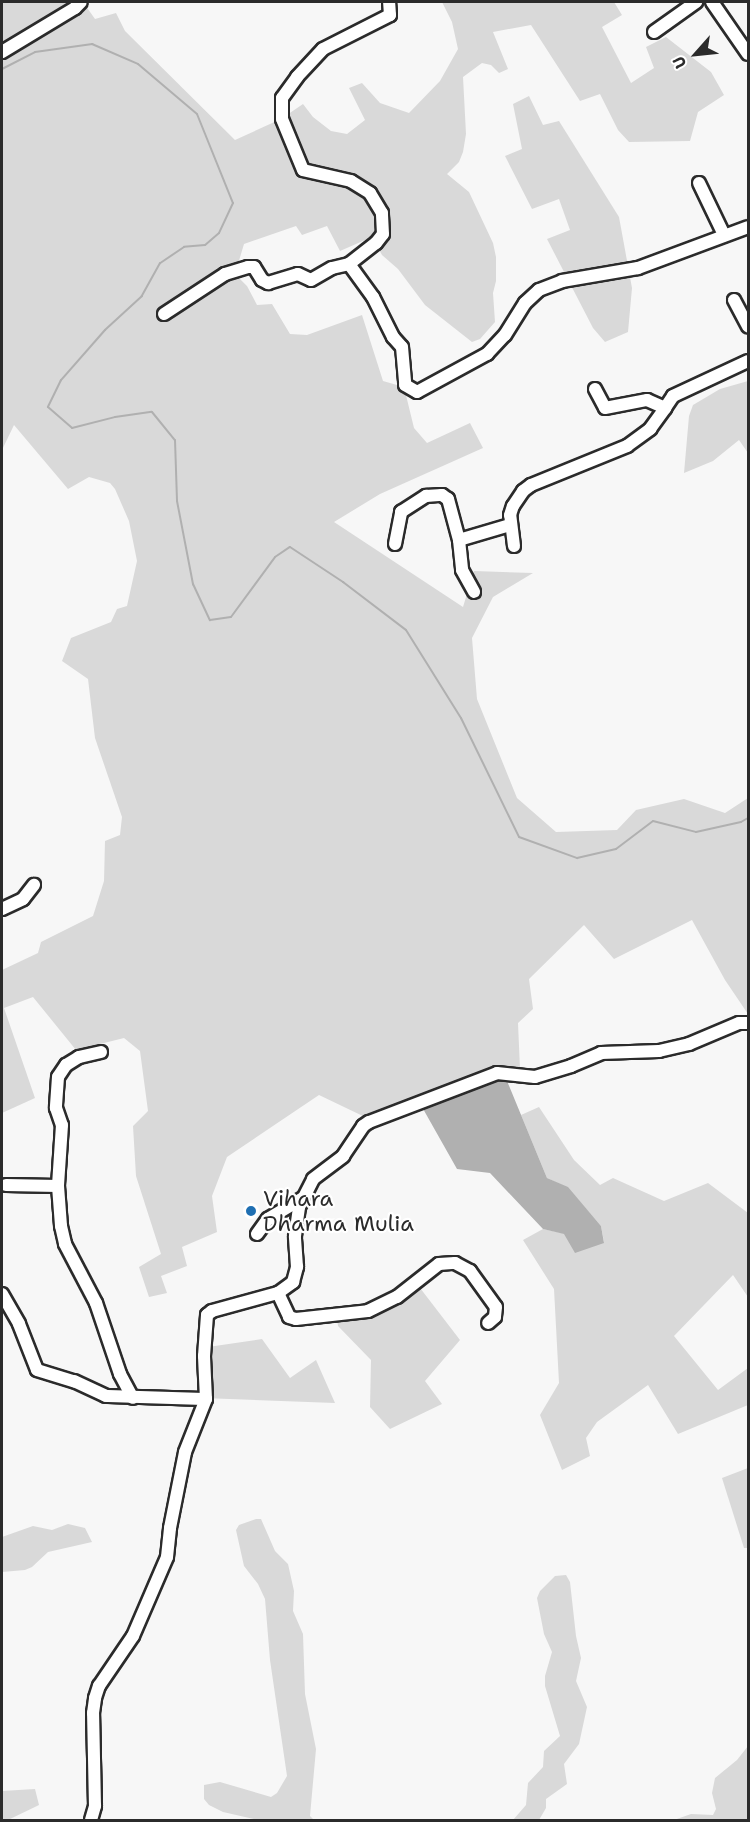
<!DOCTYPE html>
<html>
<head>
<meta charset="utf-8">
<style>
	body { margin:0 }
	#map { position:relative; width:750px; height:1822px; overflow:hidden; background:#f7f7f7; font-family:"Shantell Sans",sans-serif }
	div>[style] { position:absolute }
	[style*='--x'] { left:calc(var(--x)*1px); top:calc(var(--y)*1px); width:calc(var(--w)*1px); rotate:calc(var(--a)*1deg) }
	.green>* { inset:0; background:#d9d9d9 }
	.water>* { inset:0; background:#b0b0b0 }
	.stream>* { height:2px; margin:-1px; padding:0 1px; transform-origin:1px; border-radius:1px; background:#b0b0b0 }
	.roads { filter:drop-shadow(2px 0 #2b2b2b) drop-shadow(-2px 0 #2b2b2b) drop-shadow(0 2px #2b2b2b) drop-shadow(0 -2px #2b2b2b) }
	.minor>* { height:12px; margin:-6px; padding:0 6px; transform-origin:6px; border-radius:6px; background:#fff }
	.dots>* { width:16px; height:16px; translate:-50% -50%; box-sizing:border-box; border:3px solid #fff; border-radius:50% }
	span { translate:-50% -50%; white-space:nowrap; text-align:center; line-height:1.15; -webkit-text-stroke:4.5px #fff; paint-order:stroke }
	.poi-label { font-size:22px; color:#2b2b2b }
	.left { translate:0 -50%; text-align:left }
	.frame { position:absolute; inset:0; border:3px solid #2b2b2b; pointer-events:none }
	.north { position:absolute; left:666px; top:24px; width:60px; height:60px; -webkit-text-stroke:4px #fff; paint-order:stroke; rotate:243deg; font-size:16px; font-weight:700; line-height:24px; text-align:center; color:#2b2b2b }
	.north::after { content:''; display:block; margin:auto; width:21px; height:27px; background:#2b2b2b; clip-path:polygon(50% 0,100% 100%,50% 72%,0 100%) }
</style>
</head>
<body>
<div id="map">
	<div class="green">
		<div style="clip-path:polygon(2px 2px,83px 2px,95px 19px,116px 13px,125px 31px,235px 140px,281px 119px,303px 104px,313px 117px,331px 131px,347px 134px,365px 120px,349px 88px,362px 83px,380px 103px,409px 113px,440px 81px,458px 49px,452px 22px,442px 2px,614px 2px,622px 15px,602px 27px,631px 83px,654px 68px,646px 47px,666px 37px,711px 72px,724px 95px,698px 112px,690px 141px,629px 142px,618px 130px,600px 94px,580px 101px,531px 25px,493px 32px,508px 69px,499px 73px,491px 65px,482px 63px,463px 77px,466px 134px,463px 152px,459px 162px,447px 174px,469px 192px,493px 243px,496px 257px,496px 281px,493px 293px,495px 322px,480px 339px,472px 342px,425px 305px,398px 269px,382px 255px,372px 237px,340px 251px,327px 226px,302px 235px,296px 226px,244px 244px,235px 274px,247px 286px,257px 305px,272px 304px,290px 334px,307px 335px,362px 315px,383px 381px,404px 387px,414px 428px,427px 443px,470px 423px,483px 448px,380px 494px,334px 522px,463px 607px,474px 571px,533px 573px,493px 597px,472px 638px,477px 699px,517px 798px,556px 832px,617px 830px,636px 810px,684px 799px,725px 813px,748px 798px,748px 1014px,725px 980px,692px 920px,614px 959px,584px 925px,529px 979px,533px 1009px,518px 1023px,520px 1069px,503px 1067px,367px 1118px,319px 1095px,227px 1157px,212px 1196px,217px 1232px,182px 1247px,187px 1266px,161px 1276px,167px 1293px,149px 1297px,139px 1267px,161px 1254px,136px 1176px,133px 1126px,148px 1111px,140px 1051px,124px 1038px,76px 1050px,33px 997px,4px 1008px,35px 1098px,2px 1113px,2px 970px,38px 953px,41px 942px,93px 916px,104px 881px,105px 841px,120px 835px,122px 817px,95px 738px,88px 679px,62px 661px,71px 638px,111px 622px,117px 609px,127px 606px,137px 561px,129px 521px,115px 489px,110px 483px,89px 477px,68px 489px,14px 425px,2px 450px)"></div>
		<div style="clip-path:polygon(529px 96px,543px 125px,559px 121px,619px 217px,632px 288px,628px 332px,605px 342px,593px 328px,547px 239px,570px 230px,559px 199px,532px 209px,505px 156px,522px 149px,513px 104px)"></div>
		<div style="clip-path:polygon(748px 381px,748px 453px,739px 440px,713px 461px,684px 473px,689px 416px,693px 405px,720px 389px)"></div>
		<div style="clip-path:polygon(539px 1107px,574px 1160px,600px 1185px,613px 1178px,664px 1201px,708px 1183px,748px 1213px,748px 1297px,733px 1275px,674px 1336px,718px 1390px,748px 1368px,748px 1405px,678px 1434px,648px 1385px,597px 1422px,586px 1438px,590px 1456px,562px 1470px,540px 1415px,559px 1383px,554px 1289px,523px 1240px,543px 1229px,604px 1242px,601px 1226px,568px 1188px,547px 1178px,521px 1115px)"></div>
		<div style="clip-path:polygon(417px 1284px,460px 1340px,425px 1381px,442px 1404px,390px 1429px,370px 1407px,371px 1360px,338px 1326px,336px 1310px,375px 1310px)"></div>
		<div style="clip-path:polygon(262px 1339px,290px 1378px,316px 1360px,335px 1403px,203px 1398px,208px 1347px)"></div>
		<div style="clip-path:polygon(748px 1468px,748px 1548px,744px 1548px,722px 1478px)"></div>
		<div style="clip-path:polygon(256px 1519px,261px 1519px,275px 1551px,288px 1564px,294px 1591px,293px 1611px,303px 1634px,305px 1694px,316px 1749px,310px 1816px,314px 1820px,258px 1820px,223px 1812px,209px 1805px,204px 1799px,204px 1785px,220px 1782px,271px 1797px,277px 1793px,287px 1776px,270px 1660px,265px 1599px,258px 1584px,244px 1566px,236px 1530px,239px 1525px)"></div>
		<div style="clip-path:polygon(68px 1524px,85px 1528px,92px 1542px,48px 1552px,32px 1567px,25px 1570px,2px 1572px,2px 1537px,33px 1526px,52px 1530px)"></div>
		<div style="clip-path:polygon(566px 1575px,570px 1582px,576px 1636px,581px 1658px,576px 1681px,587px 1707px,579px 1744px,564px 1764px,567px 1784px,546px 1799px,546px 1808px,539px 1820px,513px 1820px,526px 1805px,528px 1783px,543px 1767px,544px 1751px,560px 1736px,545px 1686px,545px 1676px,552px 1652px,544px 1634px,537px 1598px,540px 1591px,555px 1576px)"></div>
		<div style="clip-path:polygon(748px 1746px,748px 1820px,674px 1820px,691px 1814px,713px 1815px,716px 1809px,712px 1793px,715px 1778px,737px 1760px)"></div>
		<div style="clip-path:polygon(35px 1789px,39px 1805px,8px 1820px,2px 1820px,2px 1791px)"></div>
	</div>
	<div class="water">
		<div style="clip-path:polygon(505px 1076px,547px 1178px,568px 1187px,601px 1226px,604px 1243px,575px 1253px,564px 1234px,543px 1229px,490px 1173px,457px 1169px,422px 1107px)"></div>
	</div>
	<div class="stream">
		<div style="--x:2;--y:69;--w:37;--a:-27"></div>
		<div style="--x:35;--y:52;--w:58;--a:-8"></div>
		<div style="--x:92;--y:44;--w:50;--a:23.5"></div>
		<div style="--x:138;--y:64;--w:77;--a:40.3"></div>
		<div style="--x:197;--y:114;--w:96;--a:68"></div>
		<div style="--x:233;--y:203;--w:33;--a:115"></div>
		<div style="--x:219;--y:233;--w:18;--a:139"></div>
		<div style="--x:205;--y:245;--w:21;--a:175"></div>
		<div style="--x:184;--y:247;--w:29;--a:146"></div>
		<div style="--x:160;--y:263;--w:38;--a:119"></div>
		<div style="--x:142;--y:296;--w:50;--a:137.4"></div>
		<div style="--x:105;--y:330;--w:67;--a:131.3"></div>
		<div style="--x:61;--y:380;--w:30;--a:116"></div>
		<div style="--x:48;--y:407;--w:32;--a:41"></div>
		<div style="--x:72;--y:428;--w:44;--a:-14.3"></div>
		<div style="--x:115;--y:417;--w:37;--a:-8"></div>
		<div style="--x:152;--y:412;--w:36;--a:51"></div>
		<div style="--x:175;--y:440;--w:61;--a:88.1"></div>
		<div style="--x:177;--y:501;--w:85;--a:79.1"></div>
		<div style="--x:193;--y:584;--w:40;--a:65"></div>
		<div style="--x:210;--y:620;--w:21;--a:-8"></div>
		<div style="--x:231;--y:617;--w:74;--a:-53.7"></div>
		<div style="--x:275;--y:557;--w:18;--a:-34"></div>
		<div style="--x:290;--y:547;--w:64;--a:33.4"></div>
		<div style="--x:343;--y:582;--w:79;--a:37.3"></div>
		<div style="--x:406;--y:630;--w:104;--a:58"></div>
		<div style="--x:461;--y:718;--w:132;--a:64"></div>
		<div style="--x:519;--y:837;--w:62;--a:19.9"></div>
		<div style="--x:577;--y:858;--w:40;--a:-13"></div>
		<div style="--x:616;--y:849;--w:46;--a:-37.1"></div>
		<div style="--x:653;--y:821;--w:44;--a:14.3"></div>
		<div style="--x:696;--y:832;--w:46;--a:-12.5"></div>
		<div style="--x:741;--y:822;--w:8;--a:-30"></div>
	</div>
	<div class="roads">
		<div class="minor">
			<div style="--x:712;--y:2;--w:63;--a:55.3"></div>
			<div style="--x:654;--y:32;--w:52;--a:-35.5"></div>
			<div style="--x:2;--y:52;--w:85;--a:-31.1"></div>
			<div style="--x:75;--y:8;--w:8;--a:-45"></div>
			<div style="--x:699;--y:183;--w:58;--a:64.3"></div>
			<div style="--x:349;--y:264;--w:34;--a:-38"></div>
			<div style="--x:376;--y:243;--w:11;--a:-52"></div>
			<div style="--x:383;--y:234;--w:21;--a:-93"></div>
			<div style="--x:382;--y:213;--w:23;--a:-121"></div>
			<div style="--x:370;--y:193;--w:22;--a:-148"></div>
			<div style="--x:351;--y:181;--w:49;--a:-167.1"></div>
			<div style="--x:303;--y:170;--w:55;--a:-112.4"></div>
			<div style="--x:282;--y:119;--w:21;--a:-90"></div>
			<div style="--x:282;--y:98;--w:26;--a:-54"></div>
			<div style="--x:297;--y:77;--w:38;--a:-47"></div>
			<div style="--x:323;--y:49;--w:75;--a:-26.9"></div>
			<div style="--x:390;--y:15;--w:13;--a:-94"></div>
			<div style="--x:734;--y:300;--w:30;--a:62"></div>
			<div style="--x:164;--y:314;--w:73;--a:-33.3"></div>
			<div style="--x:225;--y:274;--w:24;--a:-17"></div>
			<div style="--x:248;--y:267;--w:6;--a:0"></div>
			<div style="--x:254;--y:267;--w:15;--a:58"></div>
			<div style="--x:262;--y:280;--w:7;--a:27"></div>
			<div style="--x:268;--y:283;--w:31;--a:-17"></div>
			<div style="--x:298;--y:274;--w:14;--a:25"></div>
			<div style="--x:311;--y:280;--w:24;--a:-30"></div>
			<div style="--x:332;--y:268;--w:17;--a:-13"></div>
			<div style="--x:349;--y:264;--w:41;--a:54"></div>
			<div style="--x:373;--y:297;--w:45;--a:63.4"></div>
			<div style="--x:393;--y:337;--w:13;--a:48"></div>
			<div style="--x:402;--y:347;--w:38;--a:85"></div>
			<div style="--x:405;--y:385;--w:14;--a:30"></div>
			<div style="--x:417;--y:392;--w:80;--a:-28.5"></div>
			<div style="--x:487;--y:354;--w:26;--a:-47"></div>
			<div style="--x:505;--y:335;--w:38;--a:-58"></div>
			<div style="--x:525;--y:303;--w:19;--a:-43"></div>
			<div style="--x:539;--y:290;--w:25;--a:-21"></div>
			<div style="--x:562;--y:281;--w:77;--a:-9.7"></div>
			<div style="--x:638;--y:268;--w:117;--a:-20.4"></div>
			<div style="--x:595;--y:389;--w:21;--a:62"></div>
			<div style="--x:605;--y:408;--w:43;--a:-10.8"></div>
			<div style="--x:647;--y:400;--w:20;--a:24"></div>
			<div style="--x:665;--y:408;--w:14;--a:-56"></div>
			<div style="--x:673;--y:396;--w:83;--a:-25"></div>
			<div style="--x:459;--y:540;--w:30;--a:84"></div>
			<div style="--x:462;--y:570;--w:25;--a:61"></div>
			<div style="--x:395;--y:544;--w:33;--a:-79"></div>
			<div style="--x:401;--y:512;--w:30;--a:-33"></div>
			<div style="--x:426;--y:496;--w:16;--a:-4"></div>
			<div style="--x:442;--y:495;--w:7;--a:34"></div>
			<div style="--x:448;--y:499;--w:42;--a:75"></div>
			<div style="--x:459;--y:540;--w:53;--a:-16.4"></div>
			<div style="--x:514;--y:546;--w:31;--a:-97"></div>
			<div style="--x:510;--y:515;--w:9;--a:-72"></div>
			<div style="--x:513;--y:506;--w:18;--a:-56"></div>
			<div style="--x:523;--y:491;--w:10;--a:-37"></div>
			<div style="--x:531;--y:485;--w:104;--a:-22.1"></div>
			<div style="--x:627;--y:446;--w:29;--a:-36"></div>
			<div style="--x:650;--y:429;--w:26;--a:-54"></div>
			<div style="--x:2;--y:909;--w:23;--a:-25"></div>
			<div style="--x:23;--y:899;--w:18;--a:-52"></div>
			<div style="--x:101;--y:1052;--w:23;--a:167"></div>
			<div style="--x:79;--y:1057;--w:15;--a:148"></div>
			<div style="--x:66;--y:1065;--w:14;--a:124"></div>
			<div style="--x:58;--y:1077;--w:31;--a:94"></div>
			<div style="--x:56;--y:1108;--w:18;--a:71"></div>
			<div style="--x:62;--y:1125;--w:61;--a:93.8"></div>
			<div style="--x:58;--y:1186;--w:40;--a:85.7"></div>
			<div style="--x:61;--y:1226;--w:18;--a:77"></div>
			<div style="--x:65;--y:1244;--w:67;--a:62.3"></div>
			<div style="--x:96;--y:1303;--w:75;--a:71.3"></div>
			<div style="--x:120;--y:1374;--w:27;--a:62"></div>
			<div style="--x:6;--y:1185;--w:52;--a:1.1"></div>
			<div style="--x:257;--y:1234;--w:19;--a:-54"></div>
			<div style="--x:268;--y:1219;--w:41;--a:-31"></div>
			<div style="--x:278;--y:1293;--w:26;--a:65"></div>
			<div style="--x:289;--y:1317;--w:7;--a:16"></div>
			<div style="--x:296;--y:1319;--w:72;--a:-6.3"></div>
			<div style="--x:368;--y:1311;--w:32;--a:-26"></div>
			<div style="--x:397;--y:1297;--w:53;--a:-38.2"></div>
			<div style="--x:439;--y:1264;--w:16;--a:-4"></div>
			<div style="--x:455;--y:1263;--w:17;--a:28"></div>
			<div style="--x:470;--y:1271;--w:44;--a:54.2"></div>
			<div style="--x:496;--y:1307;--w:10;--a:96"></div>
			<div style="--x:495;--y:1317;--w:9;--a:139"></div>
			<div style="--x:2;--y:1294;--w:34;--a:60"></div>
			<div style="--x:19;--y:1324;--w:49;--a:68.6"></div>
			<div style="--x:37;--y:1370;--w:39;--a:17"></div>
			<div style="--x:74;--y:1381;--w:35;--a:25"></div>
			<div style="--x:106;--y:1396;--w:100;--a:1.7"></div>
			<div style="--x:91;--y:1820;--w:15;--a:-74"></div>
			<div style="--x:95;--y:1806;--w:93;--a:-91.2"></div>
			<div style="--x:93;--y:1713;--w:15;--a:-82"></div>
			<div style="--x:95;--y:1698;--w:13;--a:-72"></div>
			<div style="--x:99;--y:1686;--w:60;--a:-55.8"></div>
			<div style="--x:133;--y:1636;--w:86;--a:-66.7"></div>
			<div style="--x:167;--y:1557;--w:29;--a:-84"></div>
			<div style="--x:170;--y:1528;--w:77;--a:-78.8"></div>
			<div style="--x:185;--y:1452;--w:57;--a:-68.4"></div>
			<div style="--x:206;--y:1399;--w:43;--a:-92.7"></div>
			<div style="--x:204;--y:1356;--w:41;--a:-85.8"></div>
			<div style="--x:207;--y:1315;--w:6;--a:-39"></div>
			<div style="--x:212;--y:1311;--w:68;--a:-15.3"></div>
			<div style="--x:278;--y:1293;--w:19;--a:-36"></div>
			<div style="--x:293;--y:1282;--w:16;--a:-75"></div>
			<div style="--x:297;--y:1267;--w:31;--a:-94"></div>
			<div style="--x:295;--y:1236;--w:29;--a:-82"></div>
			<div style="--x:299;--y:1207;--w:31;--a:-63"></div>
			<div style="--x:313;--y:1179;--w:38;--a:-37"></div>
			<div style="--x:343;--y:1156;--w:36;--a:-56"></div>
			<div style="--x:363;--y:1126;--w:7;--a:-34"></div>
			<div style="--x:369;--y:1122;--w:137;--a:-20.9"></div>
			<div style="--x:497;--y:1073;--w:38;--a:6"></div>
			<div style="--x:535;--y:1077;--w:38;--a:-17"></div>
			<div style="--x:571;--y:1066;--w:33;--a:-23"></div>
			<div style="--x:601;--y:1053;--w:58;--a:-2"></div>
			<div style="--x:659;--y:1051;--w:31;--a:-13"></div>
			<div style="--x:689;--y:1044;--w:54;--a:-22.8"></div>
			<div style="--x:739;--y:1023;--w:9;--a:0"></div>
		</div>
	</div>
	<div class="dots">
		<div style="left:251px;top:1211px;background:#1f6fb2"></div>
	</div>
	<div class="poi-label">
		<span class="left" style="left:263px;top:1211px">Vihara<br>Dharma Mulia</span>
	</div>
	<div class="frame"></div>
	<div class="north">U</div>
</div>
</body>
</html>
